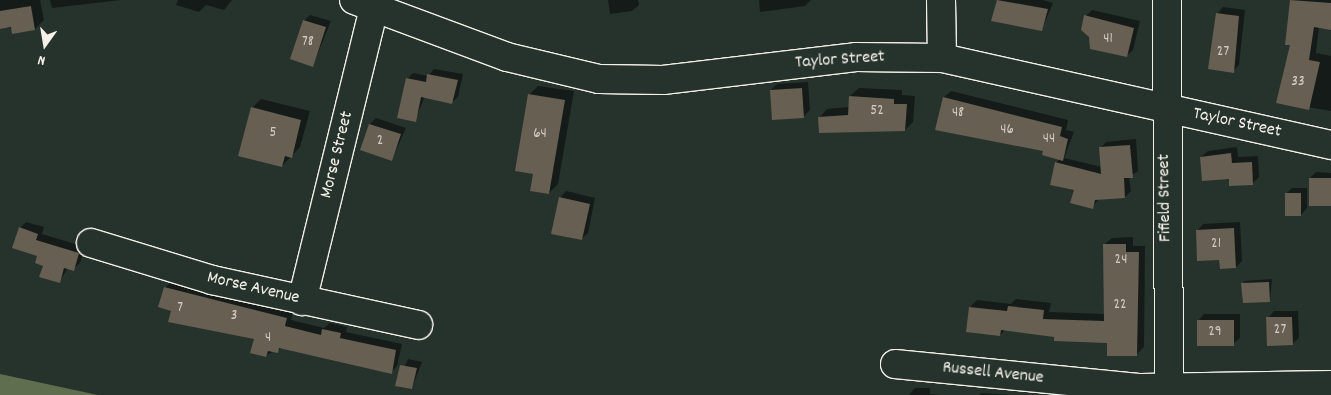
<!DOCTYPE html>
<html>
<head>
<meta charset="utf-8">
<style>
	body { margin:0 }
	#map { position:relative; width:1331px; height:395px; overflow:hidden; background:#26332d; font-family:Dekko,sans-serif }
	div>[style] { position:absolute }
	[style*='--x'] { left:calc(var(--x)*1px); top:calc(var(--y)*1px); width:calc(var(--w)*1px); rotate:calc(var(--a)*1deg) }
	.green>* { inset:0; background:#5f6e4f }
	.shadow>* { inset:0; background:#0007 }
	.building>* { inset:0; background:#675f51 }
	.roads { filter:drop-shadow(1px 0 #f4f1e8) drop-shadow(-1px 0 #f4f1e8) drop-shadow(0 1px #f4f1e8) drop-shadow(0 -1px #f4f1e8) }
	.minor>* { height:28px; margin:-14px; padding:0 14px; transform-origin:14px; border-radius:14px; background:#26332d }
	span { translate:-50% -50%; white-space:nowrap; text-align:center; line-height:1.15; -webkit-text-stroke:5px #26332d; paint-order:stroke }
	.number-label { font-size:15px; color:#d1ccc2 }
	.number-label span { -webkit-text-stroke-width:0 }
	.street-label { font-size:18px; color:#f4f1e8 }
	.north { position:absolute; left:20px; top:20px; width:50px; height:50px; -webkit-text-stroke:4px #26332d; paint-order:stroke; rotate:193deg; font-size:14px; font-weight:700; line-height:20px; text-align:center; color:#f4f1e8 }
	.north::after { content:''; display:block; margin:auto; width:18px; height:22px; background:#f4f1e8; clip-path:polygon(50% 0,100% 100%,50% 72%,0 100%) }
</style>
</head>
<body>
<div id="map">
	<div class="green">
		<div style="clip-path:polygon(0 374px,98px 395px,99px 395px,0 395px)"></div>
	</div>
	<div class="shadow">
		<div style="clip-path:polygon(0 0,40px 0,44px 20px,35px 29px,0 28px)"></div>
		<div style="clip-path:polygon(50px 0,121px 0,52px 8px)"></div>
		<div style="clip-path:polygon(178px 0,232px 0,224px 10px,206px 5px,199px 12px,176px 5px)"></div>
		<div style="clip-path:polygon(608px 0,638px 0,639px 5px,632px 11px,610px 14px)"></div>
		<div style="clip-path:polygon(759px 0,811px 0,805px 6px,760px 12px)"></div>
		<div style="clip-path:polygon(998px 0,1043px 0,1053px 3px,1042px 29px,992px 20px)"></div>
		<div style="clip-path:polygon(1291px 0,1331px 0,1331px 28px,1319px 27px,1316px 53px,1331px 56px,1331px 111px,1278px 102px,1291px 44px,1286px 44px)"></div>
		<div style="clip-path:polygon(1223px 7px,1245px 10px,1239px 65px,1233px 71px,1217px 14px)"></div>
		<div style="clip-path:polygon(1092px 10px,1140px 21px,1133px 50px,1126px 56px,1086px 16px)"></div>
		<div style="clip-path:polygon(310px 15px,331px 21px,313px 65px,304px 21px)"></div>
		<div style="clip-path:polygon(434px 69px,463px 74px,458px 97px,452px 102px,425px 96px,415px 121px,407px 79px,413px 73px,428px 76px)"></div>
		<div style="clip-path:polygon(808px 82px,810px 110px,803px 117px,771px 90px,777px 84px)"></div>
		<div style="clip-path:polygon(538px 86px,574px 91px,558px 184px,549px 193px,535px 173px,529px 95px)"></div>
		<div style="clip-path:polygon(859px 88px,902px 90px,902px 95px,915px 96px,913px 122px,905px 130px,819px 118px,827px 109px,850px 107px,850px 96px)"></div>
		<div style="clip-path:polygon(951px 91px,1068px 120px,1066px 130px,1074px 132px,1064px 158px,1102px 167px,1100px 148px,1106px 142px,1136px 139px,1138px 171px,1129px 177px,1131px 191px,1125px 197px,1099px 199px,1092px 207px,1056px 163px,1060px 159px,1045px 150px,937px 129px,944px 97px)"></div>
		<div style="clip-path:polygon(261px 99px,310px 111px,300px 147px,282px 166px,252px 108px)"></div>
		<div style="clip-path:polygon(376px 118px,406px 128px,392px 159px,370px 124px)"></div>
		<div style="clip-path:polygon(1237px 147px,1238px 157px,1258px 156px,1259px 177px,1253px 183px,1230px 178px,1201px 157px,1208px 151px)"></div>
		<div style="clip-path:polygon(1316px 172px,1331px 173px,1331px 205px,1310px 178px)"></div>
		<div style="clip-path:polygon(1292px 188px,1307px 188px,1307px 208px,1301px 215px,1286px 194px)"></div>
		<div style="clip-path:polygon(566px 191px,595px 198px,588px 233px,581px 239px,560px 198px)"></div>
		<div style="clip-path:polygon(26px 222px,44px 227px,42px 234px,85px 247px,80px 263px,73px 269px,68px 268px,59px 282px,20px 228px)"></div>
		<div style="clip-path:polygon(1240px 222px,1242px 261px,1236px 267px,1220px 258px,1197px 231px,1203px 224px)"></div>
		<div style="clip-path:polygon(1133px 237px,1133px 246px,1145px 246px,1144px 347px,1137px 354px,1108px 342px,1005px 330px,1000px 335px,970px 307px,977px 300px,1011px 304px,1016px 299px,1051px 303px,1049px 312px,1105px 314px,1104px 245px,1112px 238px)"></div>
		<div style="clip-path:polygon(1272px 279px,1270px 300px,1242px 284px,1245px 281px)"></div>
		<div style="clip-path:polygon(171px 282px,293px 312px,291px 320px,324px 328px,330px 323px,347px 327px,346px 332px,402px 344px,397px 366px,391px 373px,282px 348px,266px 355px,255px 338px,173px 310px,165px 288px)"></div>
		<div style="clip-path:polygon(1274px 311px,1298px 311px,1299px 338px,1292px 344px,1268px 318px)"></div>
		<div style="clip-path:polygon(1204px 314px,1240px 314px,1240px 338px,1233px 344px,1198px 321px)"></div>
		<div style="clip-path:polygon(408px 359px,422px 362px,412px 388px,397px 385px)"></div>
		<div style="clip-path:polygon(915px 388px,930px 388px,930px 394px,942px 395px,909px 395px)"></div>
		<div style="clip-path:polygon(981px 393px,1012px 395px,979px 395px)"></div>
	</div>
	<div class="building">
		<div style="clip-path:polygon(997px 0,1048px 9px,1042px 31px,991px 21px)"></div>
		<div style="clip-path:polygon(1290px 0,1331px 3px,1331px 30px,1314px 27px,1309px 60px,1320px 62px,1309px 110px,1276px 103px,1290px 45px,1285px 45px)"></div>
		<div style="clip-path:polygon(31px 6px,35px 30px,12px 34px,11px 27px,0 29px,0 11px)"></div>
		<div style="clip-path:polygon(1216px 13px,1239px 16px,1234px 73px,1208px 69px)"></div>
		<div style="clip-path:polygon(1084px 15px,1134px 28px,1127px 57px,1090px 49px,1089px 37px,1081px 30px)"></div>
		<div style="clip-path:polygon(303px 20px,326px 27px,313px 67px,290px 59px)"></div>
		<div style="clip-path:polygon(427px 74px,458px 80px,452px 104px,421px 97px,416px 122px,397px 118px,406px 78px,426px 82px)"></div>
		<div style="clip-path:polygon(802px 88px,804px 118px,772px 120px,770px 90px)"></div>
		<div style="clip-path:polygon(528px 94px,565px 100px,549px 194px,530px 191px,533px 174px,515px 171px)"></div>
		<div style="clip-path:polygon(849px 96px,894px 99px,894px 104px,907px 104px,905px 131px,819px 133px,818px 117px,848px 115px)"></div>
		<div style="clip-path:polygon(943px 97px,1062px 127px,1060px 136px,1068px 139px,1063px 161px,1042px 155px,1043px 151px,935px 130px)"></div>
		<div style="clip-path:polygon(251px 107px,301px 120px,292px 158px,285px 156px,282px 167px,238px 156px)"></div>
		<div style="clip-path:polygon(369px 124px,401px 134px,392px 161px,360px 150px)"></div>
		<div style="clip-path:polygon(1130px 145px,1133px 178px,1124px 178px,1125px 198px,1095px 200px,1093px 209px,1070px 203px,1074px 190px,1050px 185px,1055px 162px,1101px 174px,1099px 147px)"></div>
		<div style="clip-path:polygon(1231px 153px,1232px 163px,1252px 162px,1253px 185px,1229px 186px,1229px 179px,1202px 181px,1200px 157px)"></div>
		<div style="clip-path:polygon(1309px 178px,1331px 178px,1331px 206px,1309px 206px)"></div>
		<div style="clip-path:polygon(1285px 193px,1301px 193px,1301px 216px,1285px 216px)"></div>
		<div style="clip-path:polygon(559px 197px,590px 204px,582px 240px,551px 234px)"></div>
		<div style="clip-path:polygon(19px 227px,38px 234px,36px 240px,79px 253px,74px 271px,64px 268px,60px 283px,39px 277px,43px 266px,35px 263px,37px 256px,12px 248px)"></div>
		<div style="clip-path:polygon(1234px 228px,1236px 268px,1220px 269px,1219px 260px,1197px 261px,1196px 230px)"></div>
		<div style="clip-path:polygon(1103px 244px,1126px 244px,1126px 252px,1139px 252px,1137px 356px,1107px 356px,1107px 343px,1054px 341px,1054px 337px,1001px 330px,1000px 336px,966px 332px,969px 307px,1007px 311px,1008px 306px,1044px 310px,1043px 319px,1104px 321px)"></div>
		<div style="clip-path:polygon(1269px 282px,1270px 302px,1243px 303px,1241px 283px)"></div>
		<div style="clip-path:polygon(164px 287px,287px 318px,285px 326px,321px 335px,322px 329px,341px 333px,340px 338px,396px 350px,392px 374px,279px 348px,278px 353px,268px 351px,266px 357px,250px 353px,254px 339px,168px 322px,171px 311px,158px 307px)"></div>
		<div style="clip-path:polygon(1266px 317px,1292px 317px,1293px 345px,1267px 346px)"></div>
		<div style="clip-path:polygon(1197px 320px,1234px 320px,1234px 346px,1197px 346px)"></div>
		<div style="clip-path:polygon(400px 365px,417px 368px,412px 389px,395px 386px)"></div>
	</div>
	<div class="roads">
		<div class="minor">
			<div style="--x:354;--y:0;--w:163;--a:20.4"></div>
			<div style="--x:507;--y:57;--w:95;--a:13.4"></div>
			<div style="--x:599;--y:79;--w:64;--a:0.9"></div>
			<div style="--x:663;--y:80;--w:194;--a:-6.8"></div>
			<div style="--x:856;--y:57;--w:86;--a:0.7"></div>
			<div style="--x:942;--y:58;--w:399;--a:12.6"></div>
			<div style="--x:941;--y:0;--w:58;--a:89"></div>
			<div style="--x:1167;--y:0;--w:395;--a:89.7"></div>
			<div style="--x:91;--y:243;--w:127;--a:17"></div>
			<div style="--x:212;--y:280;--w:211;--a:12.3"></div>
			<div style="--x:302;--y:301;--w:302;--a:-76.2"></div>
			<div style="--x:895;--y:364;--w:247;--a:5.6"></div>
			<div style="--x:1141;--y:388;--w:190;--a:-0.9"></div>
		</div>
	</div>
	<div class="number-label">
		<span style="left:1108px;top:40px">41</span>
		<span style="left:308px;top:43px">78</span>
		<span style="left:1223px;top:53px">27</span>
		<span style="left:1298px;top:83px">33</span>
		<span style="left:877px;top:112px">52</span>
		<span style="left:958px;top:114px">48</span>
		<span style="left:1007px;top:131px">46</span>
		<span style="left:273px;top:134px">5</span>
		<span style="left:540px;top:135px">64</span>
		<span style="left:1049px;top:140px">44</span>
		<span style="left:380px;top:142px">2</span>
		<span style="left:1216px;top:245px">21</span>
		<span style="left:1121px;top:261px">24</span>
		<span style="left:1120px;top:306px">22</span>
		<span style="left:180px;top:309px">7</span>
		<span style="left:234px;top:317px">3</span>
		<span style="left:1280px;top:331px">27</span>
		<span style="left:1215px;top:333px">29</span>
		<span style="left:268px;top:339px">4</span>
	</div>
	<div class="street-label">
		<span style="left:840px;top:61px;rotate:-4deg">Taylor Street</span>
		<span style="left:1237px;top:124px;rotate:12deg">Taylor Street</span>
		<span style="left:338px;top:155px;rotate:-76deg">Morse Street</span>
		<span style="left:1166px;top:198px;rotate:-91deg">Fifield Street</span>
		<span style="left:253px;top:289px;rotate:13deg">Morse Avenue</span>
		<span style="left:993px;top:374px;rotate:6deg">Russell Avenue</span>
	</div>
	<div class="north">N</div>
</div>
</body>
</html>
